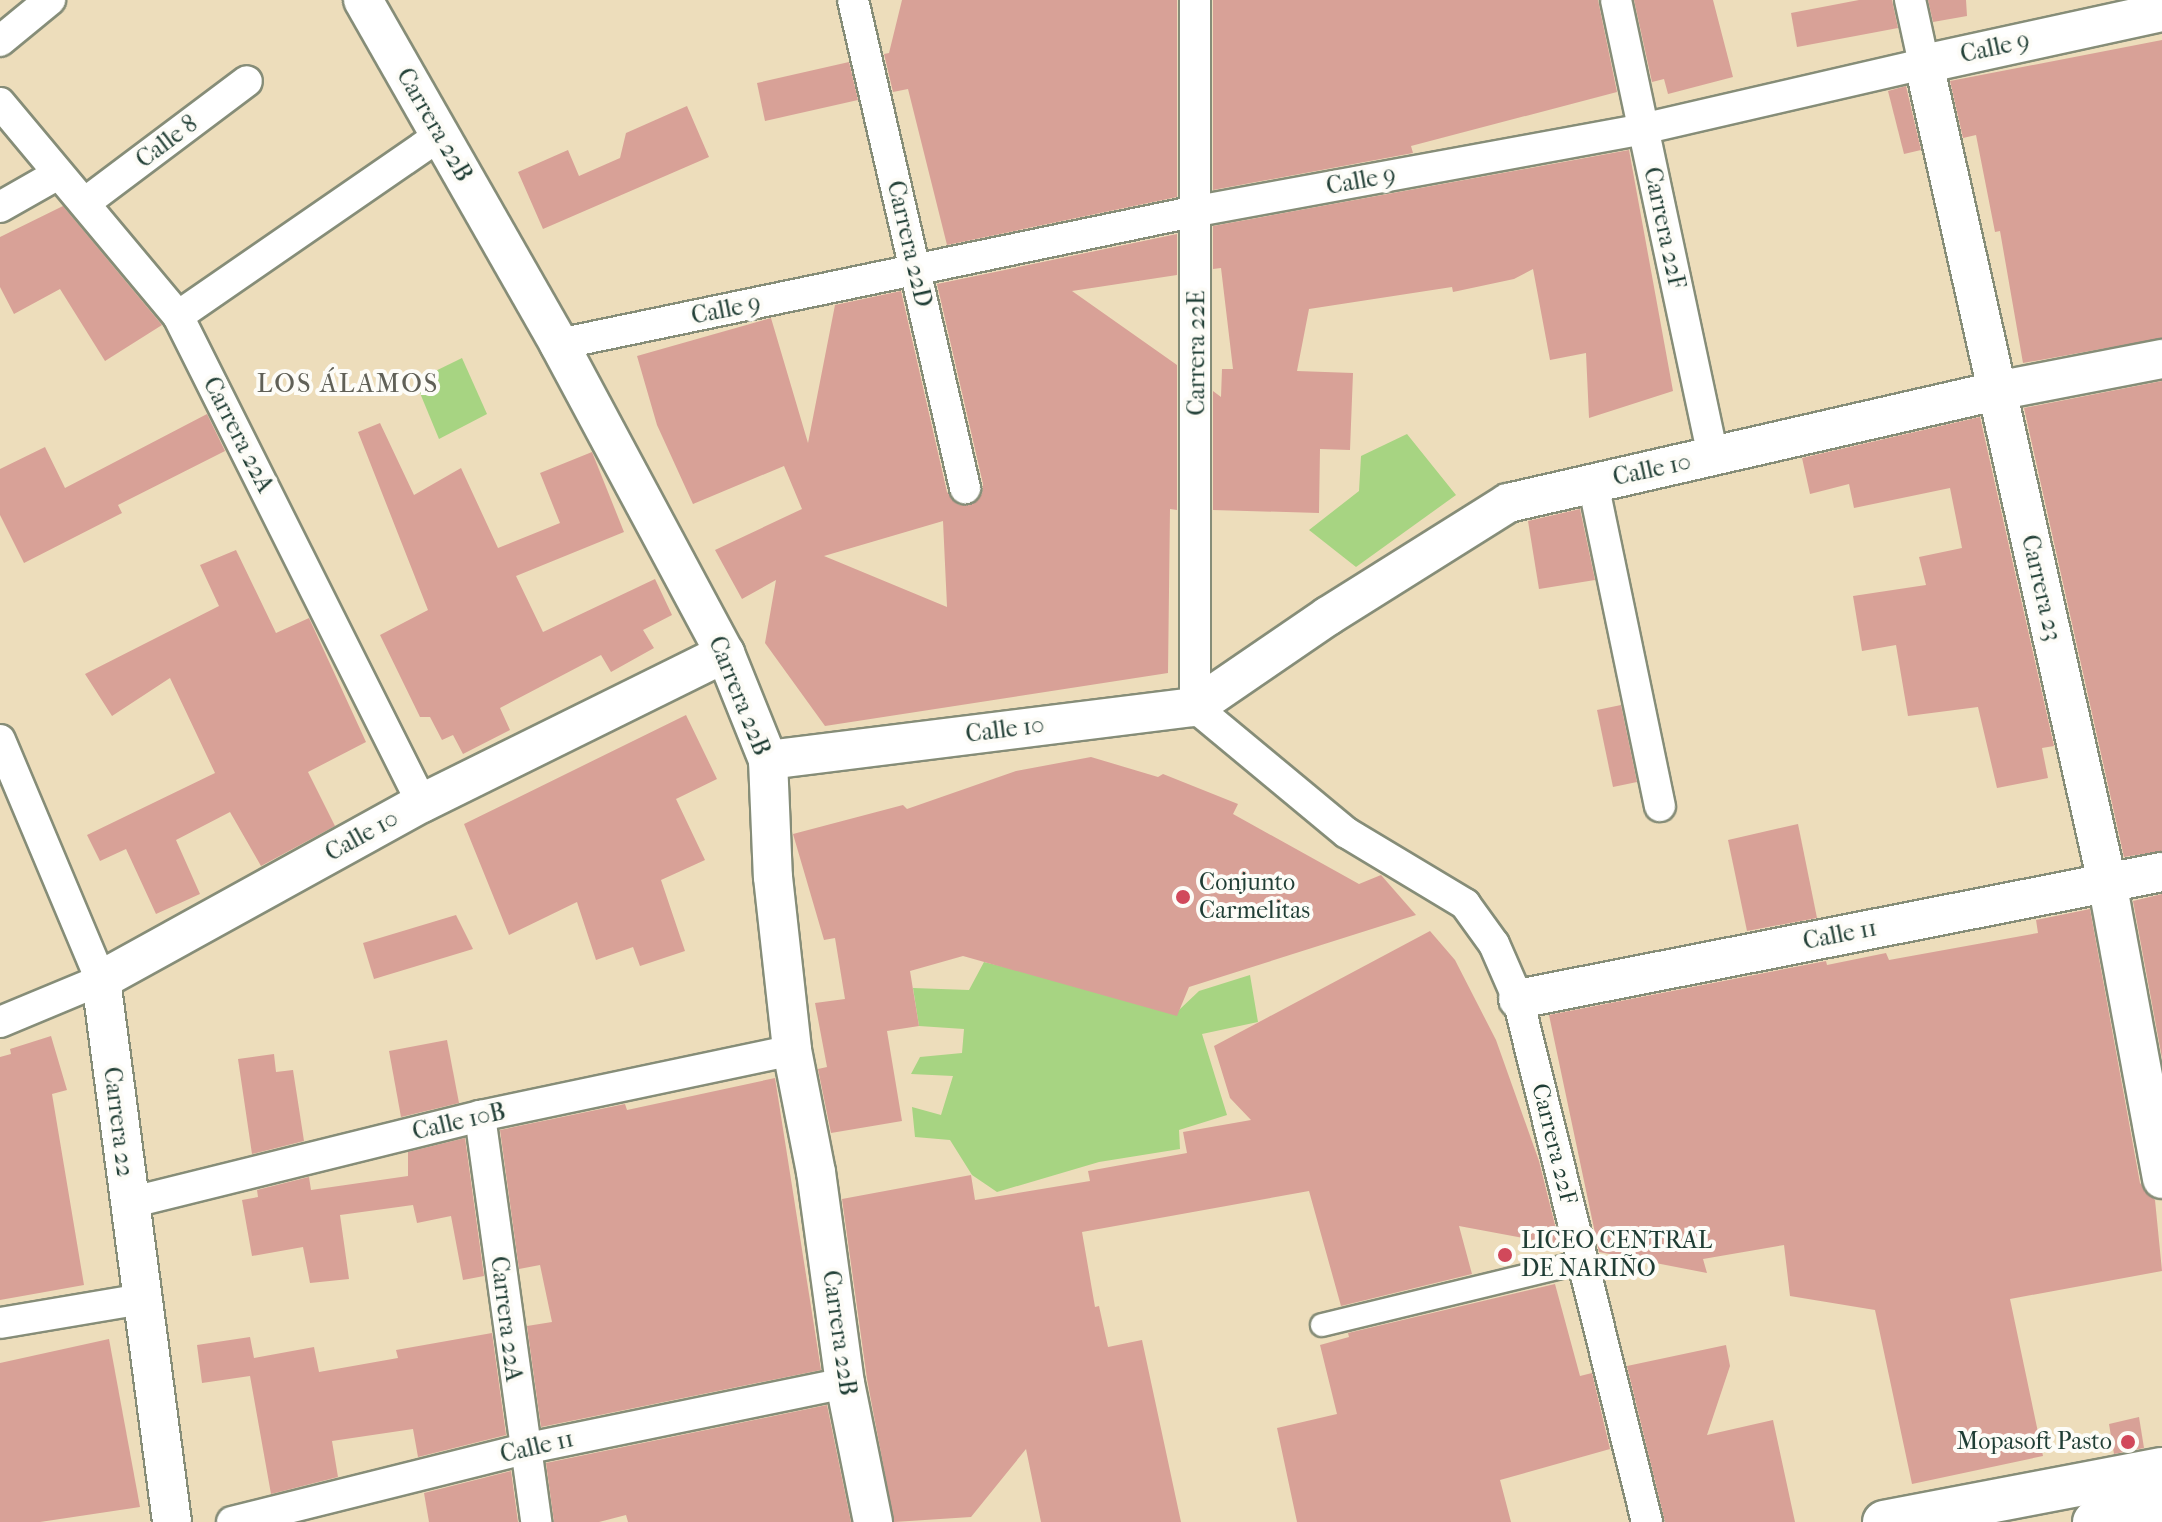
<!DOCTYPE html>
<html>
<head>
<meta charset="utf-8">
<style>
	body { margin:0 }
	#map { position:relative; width:2162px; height:1522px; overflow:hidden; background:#edddbb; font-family:"IM FELL French Canon",serif }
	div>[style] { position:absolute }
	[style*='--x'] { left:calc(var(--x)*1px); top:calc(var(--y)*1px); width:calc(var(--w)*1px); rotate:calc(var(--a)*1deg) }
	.green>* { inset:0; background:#a7d482 }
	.building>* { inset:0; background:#d8a197 }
	.roads { filter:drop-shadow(2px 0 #868d78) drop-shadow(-2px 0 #868d78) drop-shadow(0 2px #868d78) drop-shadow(0 -2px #868d78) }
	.pedestrian>* { height:22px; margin:-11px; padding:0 11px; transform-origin:11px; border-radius:11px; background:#fff }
	.minor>* { height:30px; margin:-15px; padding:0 15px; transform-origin:15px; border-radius:15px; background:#fff }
	.tertiary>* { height:38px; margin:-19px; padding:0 19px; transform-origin:19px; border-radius:19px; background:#fff }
	.secondary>* { height:42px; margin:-21px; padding:0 21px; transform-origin:21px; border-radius:21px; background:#fff }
	.dots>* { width:22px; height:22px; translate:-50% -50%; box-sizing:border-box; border:4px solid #fdfcf7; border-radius:50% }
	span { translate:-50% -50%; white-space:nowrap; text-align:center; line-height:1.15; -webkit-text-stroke:8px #fdfcf7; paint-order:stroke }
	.street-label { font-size:24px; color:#1f3d34 }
	.poi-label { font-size:24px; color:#1f3d34 }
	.left { translate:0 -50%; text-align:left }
	.right { translate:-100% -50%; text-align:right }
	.neighbourhood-label { font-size:26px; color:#606057; letter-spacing:2px }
</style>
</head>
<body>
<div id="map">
	<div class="green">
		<div style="clip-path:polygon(462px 358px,487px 414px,439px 439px,415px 381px)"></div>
		<div style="clip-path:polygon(1407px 434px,1456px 495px,1356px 567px,1309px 530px,1359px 491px,1361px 456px)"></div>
		<div style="clip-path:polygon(984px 962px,1179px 1010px,1199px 991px,1250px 975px,1258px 1022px,1202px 1034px,1227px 1115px,1179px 1130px,1180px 1149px,1099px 1162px,997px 1192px,972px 1175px,950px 1140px,915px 1137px,912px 1107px,941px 1115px,953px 1076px,911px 1074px,920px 1057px,962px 1053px,964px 1029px,919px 1026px,913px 988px,969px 990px)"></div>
	</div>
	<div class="building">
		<div style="clip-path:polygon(902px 0,1177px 0,1177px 197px,947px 245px,908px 89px,893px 92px,884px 54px,889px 53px)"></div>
		<div style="clip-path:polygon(1213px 0,1598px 0,1617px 92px,1411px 146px,1413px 153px,1213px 190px)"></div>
		<div style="clip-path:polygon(1634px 0,1713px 0,1733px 77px,1668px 94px,1664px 79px,1652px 82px)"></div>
		<div style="clip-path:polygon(1859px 0,1892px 0,1898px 28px,1797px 47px,1791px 13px)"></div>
		<div style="clip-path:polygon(1928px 0,1966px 0,1967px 16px,1933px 22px)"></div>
		<div style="clip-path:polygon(2162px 40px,2162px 338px,2023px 363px,2000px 231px,1995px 232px,1976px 135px,1963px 138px,1950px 81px)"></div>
		<div style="clip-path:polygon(849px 62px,858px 100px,765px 121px,757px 83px)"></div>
		<div style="clip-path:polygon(1906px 86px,1921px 150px,1904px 154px,1888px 91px)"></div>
		<div style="clip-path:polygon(687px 106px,709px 157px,543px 229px,518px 172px,568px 150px,579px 176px,620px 158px,626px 133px)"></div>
		<div style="clip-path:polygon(1629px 150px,1673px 391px,1589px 418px,1586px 353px,1550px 360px,1533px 269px,1514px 279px,1453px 292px,1452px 287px,1309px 309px,1297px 371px,1353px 373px,1350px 450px,1320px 449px,1319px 513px,1213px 510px,1213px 391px,1221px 397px,1222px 369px,1233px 369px,1221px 268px,1213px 269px,1213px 226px)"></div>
		<div style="clip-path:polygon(63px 206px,162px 325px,105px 361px,60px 289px,14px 314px,0 287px,0 237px)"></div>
		<div style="clip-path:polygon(evenodd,1177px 234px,1177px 275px,1072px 291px,1177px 365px,1177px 510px,1170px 509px,1168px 673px,825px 726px,765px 643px,776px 580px,742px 599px,715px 550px,802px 509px,784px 466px,693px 504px,657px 425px,637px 356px,771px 318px,808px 443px,835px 305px,901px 291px,947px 492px,959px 505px,970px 505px,982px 494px,983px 484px,937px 284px,1177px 234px,943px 521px,947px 607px,824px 556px,943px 521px)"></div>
		<div style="clip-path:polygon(2162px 381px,2162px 851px,2124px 857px,2024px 408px)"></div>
		<div style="clip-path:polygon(207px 414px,225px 451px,118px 505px,122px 513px,24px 563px,0 515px,0 469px,45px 447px,65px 488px)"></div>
		<div style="clip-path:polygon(1980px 417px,2054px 746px,2042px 748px,2048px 778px,1997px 788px,1978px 707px,1908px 716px,1896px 645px,1862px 651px,1853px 596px,1926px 585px,1919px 557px,1962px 548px,1950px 488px,1854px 508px,1849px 484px,1810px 494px,1802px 458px)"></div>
		<div style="clip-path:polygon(380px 423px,414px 495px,461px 468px,498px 548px,560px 523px,540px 473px,592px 452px,624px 532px,516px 576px,543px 632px,655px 579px,672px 615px,643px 630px,654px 648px,611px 672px,601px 655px,500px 708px,510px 730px,463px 754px,453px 735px,442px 740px,430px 717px,420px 717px,380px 635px,428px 610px,358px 432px)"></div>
		<div style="clip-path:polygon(1580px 509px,1595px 580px,1539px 589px,1528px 521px)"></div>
		<div style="clip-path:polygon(236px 550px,276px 633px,309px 618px,366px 742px,308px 772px,335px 826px,261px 866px,230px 812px,176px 840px,200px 894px,156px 914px,126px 849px,100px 861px,87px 835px,215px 773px,170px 678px,112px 716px,85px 674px,219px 606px,200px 565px)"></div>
		<div style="clip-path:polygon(1621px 705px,1637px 782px,1613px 787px,1597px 710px)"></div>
		<div style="clip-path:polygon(686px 715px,717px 779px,676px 799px,705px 860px,661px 880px,685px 951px,640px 966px,633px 947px,596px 960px,577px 902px,509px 935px,464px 824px)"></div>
		<div style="clip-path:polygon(1091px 757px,1158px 777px,1163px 774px,1238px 804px,1233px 814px,1359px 884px,1381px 875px,1416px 915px,1189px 987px,1177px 1016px,963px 956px,910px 971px,919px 1026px,887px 1031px,902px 1121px,831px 1133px,818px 1069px,827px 1067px,815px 1003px,845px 999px,835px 938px,824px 940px,793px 834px,903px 805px,907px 809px,1016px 771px)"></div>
		<div style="clip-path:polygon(1798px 824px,1817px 918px,1747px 931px,1728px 840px)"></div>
		<div style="clip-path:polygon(2162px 894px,2162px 1058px,2133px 901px)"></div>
		<div style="clip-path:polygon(2090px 909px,2140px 1183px,2155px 1200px,2162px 1271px,2010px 1299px,2043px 1456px,1912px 1484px,1875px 1310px,1790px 1296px,1784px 1245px,1703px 1259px,1707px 1273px,1599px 1252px,1549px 1015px,1826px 961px,1827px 965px,1886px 953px,1889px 960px,2038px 933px,2036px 920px)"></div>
		<div style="clip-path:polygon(456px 915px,473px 949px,374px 979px,363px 943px)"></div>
		<div style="clip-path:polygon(1430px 931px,1455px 960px,1496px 1040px,1539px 1161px,1560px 1245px,1459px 1226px,1472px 1274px,1341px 1306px,1309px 1191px,1082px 1232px,1095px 1307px,1099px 1306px,1108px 1347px,1142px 1340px,1181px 1522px,1041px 1522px,1026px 1449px,971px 1517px,894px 1522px,867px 1379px,842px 1199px,971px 1175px,975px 1200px,1090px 1181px,1088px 1171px,1187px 1153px,1183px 1132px,1251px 1120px,1230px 1098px,1214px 1046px)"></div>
		<div style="clip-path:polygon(51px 1036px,67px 1090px,52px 1094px,84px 1285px,0 1300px,0 1057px,11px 1054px,10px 1049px)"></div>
		<div style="clip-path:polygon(447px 1040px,459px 1103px,401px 1117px,389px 1051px)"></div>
		<div style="clip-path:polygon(274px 1054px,276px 1072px,293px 1070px,304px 1141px,252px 1154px,238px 1059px)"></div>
		<div style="clip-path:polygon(775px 1078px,821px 1370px,541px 1427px,527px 1326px,552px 1322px,540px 1265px,519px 1269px,500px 1130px,625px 1104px,627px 1110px)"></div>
		<div style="clip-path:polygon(465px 1138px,484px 1276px,463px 1280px,451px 1216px,417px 1223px,413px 1205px,340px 1215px,349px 1279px,310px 1283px,303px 1247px,252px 1256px,242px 1200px,258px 1197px,257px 1190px,309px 1177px,311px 1190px,408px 1176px,408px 1152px)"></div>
		<div style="clip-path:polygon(1555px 1284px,1580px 1376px,1592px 1373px,1610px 1449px,1500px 1480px,1511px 1522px,1297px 1522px,1277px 1428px,1337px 1414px,1320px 1345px,1349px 1337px,1348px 1333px)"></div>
		<div style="clip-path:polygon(492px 1333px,506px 1435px,418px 1457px,413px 1429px,332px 1441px,338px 1477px,271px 1494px,250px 1376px,202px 1383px,197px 1345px,250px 1337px,254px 1358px,314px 1347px,319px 1372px,398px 1358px,396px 1350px)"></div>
		<div style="clip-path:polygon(109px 1339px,140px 1507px,40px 1522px,0 1522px,0 1363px)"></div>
		<div style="clip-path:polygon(1726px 1345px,1730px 1366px,1707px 1435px,1773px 1420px,1795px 1522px,1665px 1522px,1627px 1366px)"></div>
		<div style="clip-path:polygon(827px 1405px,851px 1522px,628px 1522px,626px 1515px,599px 1522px,554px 1522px,546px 1463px)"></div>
		<div style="clip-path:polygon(2139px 1417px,2144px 1448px,2114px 1454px,2109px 1424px)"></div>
		<div style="clip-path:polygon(511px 1471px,518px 1522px,429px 1522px,424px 1493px)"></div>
	</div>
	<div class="roads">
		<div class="pedestrian">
			<div style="--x:1322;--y:1325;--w:268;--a:-13.6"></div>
		</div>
		<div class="minor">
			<div style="--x:853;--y:0;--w:501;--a:77.07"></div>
			<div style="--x:1195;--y:0;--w:707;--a:90"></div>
			<div style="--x:1195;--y:707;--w:197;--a:39.7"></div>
			<div style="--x:1347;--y:833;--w:138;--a:31"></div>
			<div style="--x:1465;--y:904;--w:49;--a:54.1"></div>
			<div style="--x:1494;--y:944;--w:60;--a:66.4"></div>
			<div style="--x:1518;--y:999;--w:539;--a:76.14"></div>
			<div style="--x:1616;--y:0;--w:467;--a:78"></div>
			<div style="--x:0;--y:41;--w:65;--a:-39.4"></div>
			<div style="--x:0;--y:103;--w:278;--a:50.1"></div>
			<div style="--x:178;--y:316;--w:545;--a:63.39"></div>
			<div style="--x:86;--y:202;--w:201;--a:-36.9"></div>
			<div style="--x:0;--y:207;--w:67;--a:-29.6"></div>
			<div style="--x:178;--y:316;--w:318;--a:-34.6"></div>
			<div style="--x:559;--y:344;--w:652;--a:-11.78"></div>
			<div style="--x:1197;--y:211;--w:452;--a:-10.4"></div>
			<div style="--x:1642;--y:129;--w:289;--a:-13"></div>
			<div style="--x:1924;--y:64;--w:66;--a:-102.3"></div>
			<div style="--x:1593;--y:483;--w:330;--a:78.3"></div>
			<div style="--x:0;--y:740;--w:260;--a:67.2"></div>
			<div style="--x:101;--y:980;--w:109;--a:157.4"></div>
			<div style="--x:480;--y:1116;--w:410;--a:82.1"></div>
			<div style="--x:129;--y:1203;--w:362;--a:-13.9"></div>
			<div style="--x:480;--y:1116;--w:319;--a:-11.9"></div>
			<div style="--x:0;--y:1323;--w:144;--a:-9.6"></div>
			<div style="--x:232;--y:1522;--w:301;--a:-14"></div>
			<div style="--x:524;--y:1449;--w:328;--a:-11.6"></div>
		</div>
		<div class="tertiary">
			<div style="--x:363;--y:0;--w:396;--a:60.3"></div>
			<div style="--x:559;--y:344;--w:351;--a:61.8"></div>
			<div style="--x:725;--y:653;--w:115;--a:68.1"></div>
			<div style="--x:768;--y:760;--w:117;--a:87.6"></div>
			<div style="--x:773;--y:877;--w:174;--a:83.7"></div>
			<div style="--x:792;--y:1050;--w:124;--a:78.9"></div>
			<div style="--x:816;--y:1172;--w:213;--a:82.2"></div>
			<div style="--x:845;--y:1383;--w:142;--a:78.6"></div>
			<div style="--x:2162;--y:12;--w:244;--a:167.7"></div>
			<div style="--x:1924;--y:64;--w:838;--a:77.39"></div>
			<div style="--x:2107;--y:882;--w:302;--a:79.5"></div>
			<div style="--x:768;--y:760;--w:430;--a:-7.1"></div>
			<div style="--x:1195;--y:707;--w:161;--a:-34.4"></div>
			<div style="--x:1328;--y:616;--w:213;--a:-32.1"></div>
			<div style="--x:1508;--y:503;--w:501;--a:-12.93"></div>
			<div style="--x:1996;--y:391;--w:169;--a:-10.9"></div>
			<div style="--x:1518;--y:999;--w:656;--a:-11.16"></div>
			<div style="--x:172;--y:1522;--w:547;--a:-97.46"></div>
			<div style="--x:101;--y:980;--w:367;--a:-28.9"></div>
			<div style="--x:422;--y:803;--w:338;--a:-26.3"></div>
		</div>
		<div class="secondary">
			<div style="--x:1884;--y:1522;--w:283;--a:-10.8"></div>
			<div style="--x:2094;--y:1522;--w:69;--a:-11.6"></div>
		</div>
	</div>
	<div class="dots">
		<div style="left:1183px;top:897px;background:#d1495b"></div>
		<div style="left:1505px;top:1255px;background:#d1495b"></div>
		<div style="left:2128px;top:1442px;background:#d1495b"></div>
	</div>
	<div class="street-label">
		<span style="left:1995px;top:48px;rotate:-12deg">Calle 9</span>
		<span style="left:434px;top:125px;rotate:60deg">Carrera 22B</span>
		<span style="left:167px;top:142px;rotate:-37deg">Calle 8</span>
		<span style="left:1361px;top:181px;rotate:-10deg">Calle 9</span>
		<span style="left:1664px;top:228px;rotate:78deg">Carrera 22F</span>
		<span style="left:909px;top:244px;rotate:77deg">Carrera 22D</span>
		<span style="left:726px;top:310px;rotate:-11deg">Calle 9</span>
		<span style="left:1197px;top:353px;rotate:-90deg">Carrera 22E</span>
		<span style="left:238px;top:435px;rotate:63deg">Carrera 22A</span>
		<span style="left:1652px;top:470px;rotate:-12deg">Calle 10</span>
		<span style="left:2041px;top:588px;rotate:77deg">Carrera 23</span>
		<span style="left:739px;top:696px;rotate:68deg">Carrera 22B</span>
		<span style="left:1005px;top:730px;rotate:-7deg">Calle 10</span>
		<span style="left:362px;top:836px;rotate:-29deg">Calle 10</span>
		<span style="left:1840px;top:935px;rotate:-11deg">Calle 11</span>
		<span style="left:118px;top:1122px;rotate:83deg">Carrera 22</span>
		<span style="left:459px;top:1122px;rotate:-13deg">Calle 10B</span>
		<span style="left:1554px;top:1144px;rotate:76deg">Carrera 22F</span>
		<span style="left:506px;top:1319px;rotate:83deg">Carrera 22A</span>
		<span style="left:839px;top:1333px;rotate:82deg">Carrera 22B</span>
		<span style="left:537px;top:1447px;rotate:-13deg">Calle 11</span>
	</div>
	<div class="poi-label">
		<span class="left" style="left:1199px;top:897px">Conjunto<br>Carmelitas</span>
		<span class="left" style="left:1521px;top:1255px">LICEO CENTRAL<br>DE NARIÑO</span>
		<span class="right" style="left:2112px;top:1442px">Mopasoft Pasto</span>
	</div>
	<div class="neighbourhood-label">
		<span style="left:348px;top:384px">LOS ÁLAMOS</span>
	</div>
</div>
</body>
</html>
